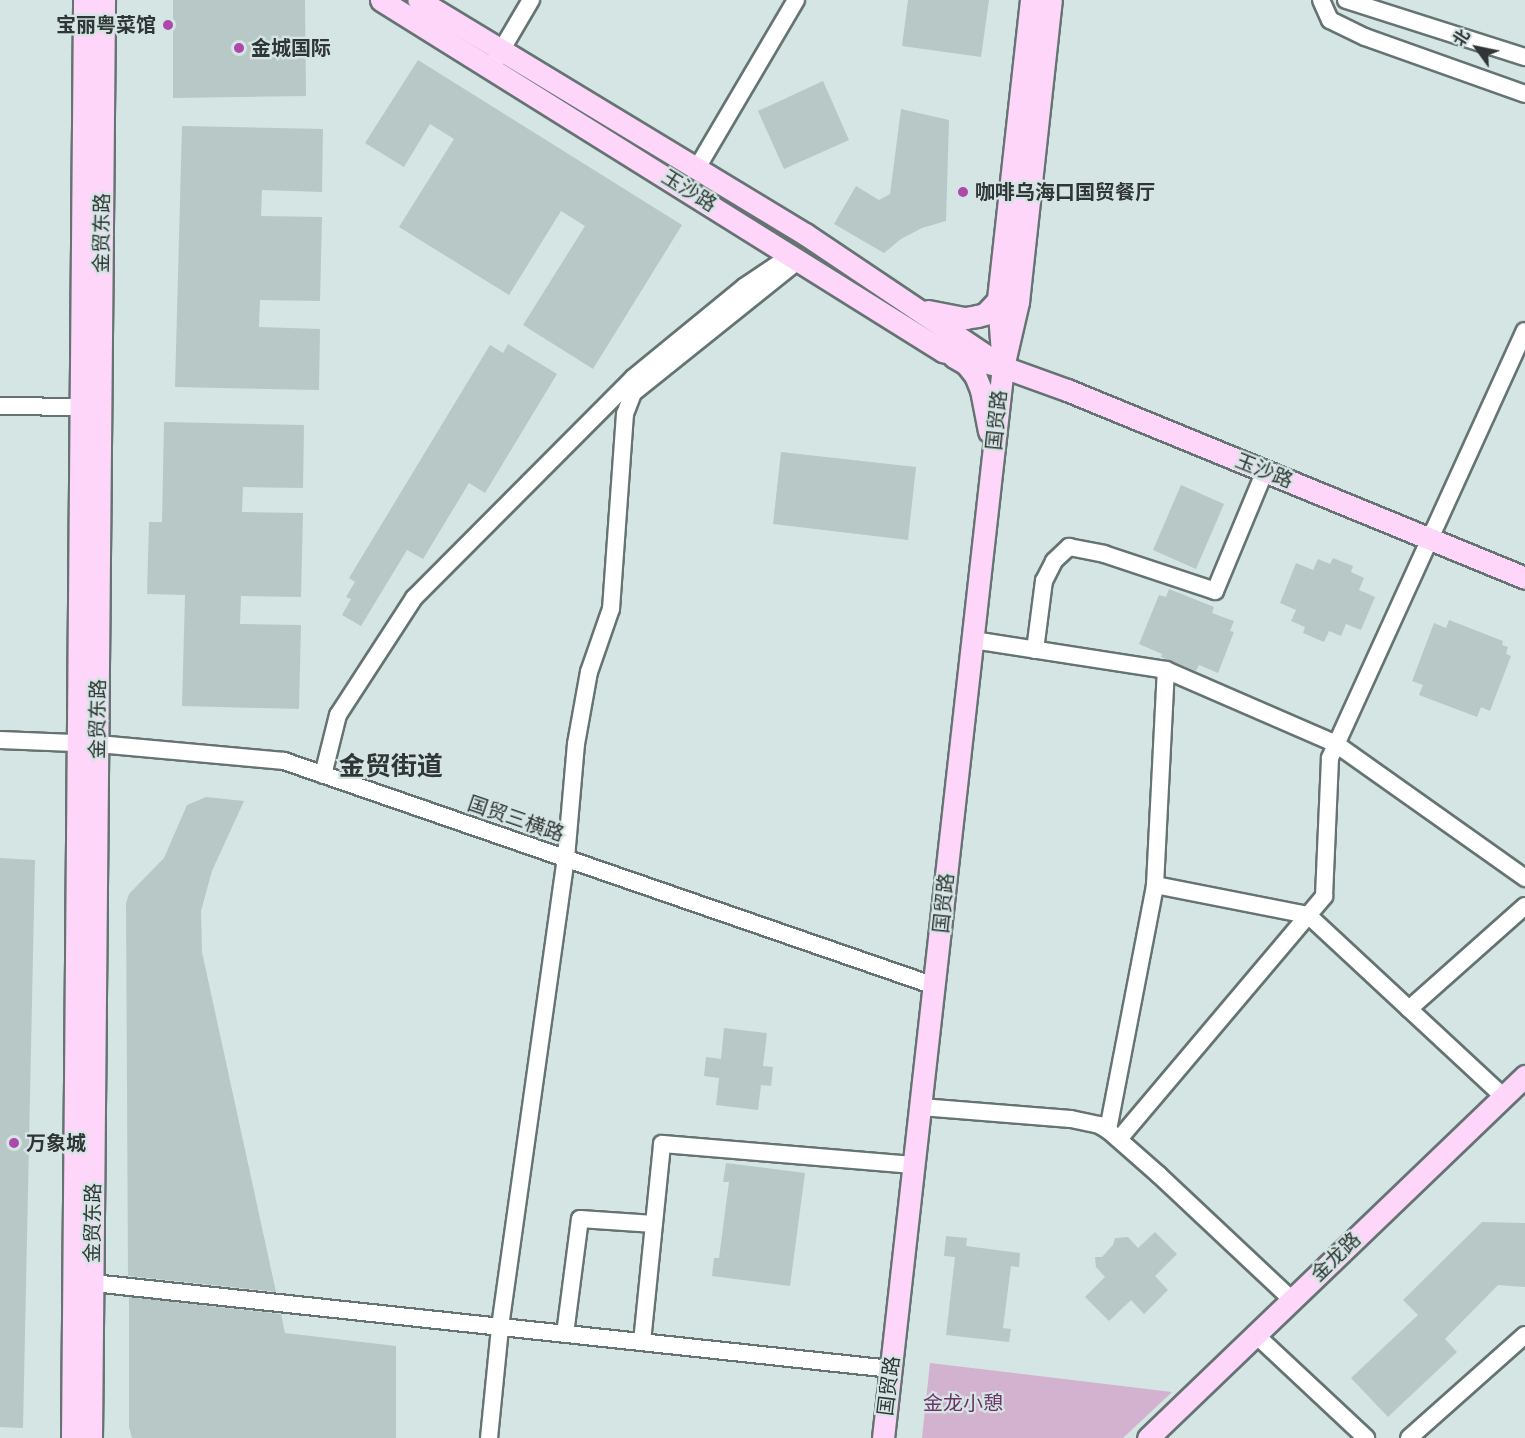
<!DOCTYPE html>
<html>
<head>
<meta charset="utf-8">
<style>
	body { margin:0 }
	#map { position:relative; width:1525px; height:1438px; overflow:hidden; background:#d4e5e3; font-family:Montserrat,"Noto Sans SC",sans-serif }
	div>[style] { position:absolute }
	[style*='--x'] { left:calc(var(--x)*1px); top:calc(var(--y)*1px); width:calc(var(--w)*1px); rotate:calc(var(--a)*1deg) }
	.green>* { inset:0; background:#d2b2cf }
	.building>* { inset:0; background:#b8c8c6 }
	.roads { filter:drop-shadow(2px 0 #657472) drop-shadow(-2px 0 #657472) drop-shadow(0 2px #657472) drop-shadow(0 -2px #657472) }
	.minor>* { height:16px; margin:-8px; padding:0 8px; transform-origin:8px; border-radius:8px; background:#fff }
	.major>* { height:21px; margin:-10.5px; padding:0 10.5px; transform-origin:10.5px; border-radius:10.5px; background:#fdd6fa }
	.dots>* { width:16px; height:16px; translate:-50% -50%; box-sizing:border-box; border:3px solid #d4e5e3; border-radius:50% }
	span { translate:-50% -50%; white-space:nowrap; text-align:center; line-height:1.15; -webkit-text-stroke:4.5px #d4e5e3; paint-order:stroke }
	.poi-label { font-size:20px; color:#303635; font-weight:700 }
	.right { translate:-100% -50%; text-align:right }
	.left { translate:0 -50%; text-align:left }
	.street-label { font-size:20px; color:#303635 }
	.park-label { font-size:20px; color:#6e326b }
	.district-label { font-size:26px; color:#303635; font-weight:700 }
	.north { position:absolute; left:1447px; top:18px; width:60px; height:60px; -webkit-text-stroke:4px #d4e5e3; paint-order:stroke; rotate:303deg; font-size:16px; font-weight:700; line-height:24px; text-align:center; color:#303635 }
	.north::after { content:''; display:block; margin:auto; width:21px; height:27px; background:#303635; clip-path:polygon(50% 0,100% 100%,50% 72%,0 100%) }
</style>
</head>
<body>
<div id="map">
	<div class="green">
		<div style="clip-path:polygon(930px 1363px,1172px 1392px,1123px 1438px,922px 1438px)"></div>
	</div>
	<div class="building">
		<div style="clip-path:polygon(173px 0,305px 0,306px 96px,173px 98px)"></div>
		<div style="clip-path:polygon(908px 0,989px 0,981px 57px,902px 46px)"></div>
		<div style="clip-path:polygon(418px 60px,682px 225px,593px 369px,523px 325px,585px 226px,561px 211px,509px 295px,399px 227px,454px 139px,430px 124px,404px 167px,365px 143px)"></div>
		<div style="clip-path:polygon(823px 81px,849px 140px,784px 169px,758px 111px)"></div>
		<div style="clip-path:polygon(901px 109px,949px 120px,946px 221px,922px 228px,901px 239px,884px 253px,834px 224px,856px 186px,879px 200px,890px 194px)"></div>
		<div style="clip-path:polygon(182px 126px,323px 129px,322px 192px,262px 190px,261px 216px,322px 217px,320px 301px,260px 300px,259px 327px,320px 329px,319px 390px,175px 387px)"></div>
		<div style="clip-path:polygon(508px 344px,557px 374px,485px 493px,469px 483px,423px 559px,407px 550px,361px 626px,342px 615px,351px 599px,346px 597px,355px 582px,349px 578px,490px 345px,503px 353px)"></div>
		<div style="clip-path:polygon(164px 422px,304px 425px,303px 488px,243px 487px,242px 512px,303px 513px,301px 597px,241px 596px,240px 624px,301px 625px,299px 709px,182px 706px,185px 595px,147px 594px,149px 522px,162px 522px)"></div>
		<div style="clip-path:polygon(781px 452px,916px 467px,908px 540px,773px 524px)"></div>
		<div style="clip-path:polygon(1181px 485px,1224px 504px,1196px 569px,1153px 550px)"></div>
		<div style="clip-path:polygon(1333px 558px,1353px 566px,1351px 572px,1364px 578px,1359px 590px,1375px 597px,1361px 630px,1346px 624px,1341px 636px,1329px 631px,1324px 642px,1303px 633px,1305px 627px,1291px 621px,1296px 610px,1280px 603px,1296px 563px,1313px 570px,1318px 559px,1330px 564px)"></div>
		<div style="clip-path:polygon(1169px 589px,1214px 607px,1212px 613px,1234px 621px,1230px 631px,1234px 632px,1218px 673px,1199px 665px,1196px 671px,1161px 657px,1162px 654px,1139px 644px,1159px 595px,1166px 597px)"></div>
		<div style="clip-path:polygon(1449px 620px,1503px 641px,1502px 645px,1508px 647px,1506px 654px,1511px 656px,1490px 711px,1481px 707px,1477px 717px,1419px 695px,1423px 685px,1412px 681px,1434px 623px,1446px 628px)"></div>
		<div style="clip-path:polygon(206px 797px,244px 801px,212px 871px,201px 911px,202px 952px,276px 1292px,128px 1276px,126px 903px,129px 894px,164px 858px,187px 805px)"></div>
		<div style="clip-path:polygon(0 858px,35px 860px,23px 1428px,0 1427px)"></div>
		<div style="clip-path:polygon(724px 1028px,767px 1033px,763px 1066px,773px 1067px,771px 1086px,761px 1085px,758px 1110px,716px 1105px,719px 1078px,704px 1076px,706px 1057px,721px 1059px)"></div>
		<div style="clip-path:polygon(726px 1163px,805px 1173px,790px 1286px,712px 1276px,714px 1258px,719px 1258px,729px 1182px,723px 1182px)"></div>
		<div style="clip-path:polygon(1482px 1222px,1525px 1223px,1525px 1287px,1498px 1285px,1445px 1339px,1457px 1352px,1388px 1417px,1351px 1378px,1418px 1315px,1403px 1300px)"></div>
		<div style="clip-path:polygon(1155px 1232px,1177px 1254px,1155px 1276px,1168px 1290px,1144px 1314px,1131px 1300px,1109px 1321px,1085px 1297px,1105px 1277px,1096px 1267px,1095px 1257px,1102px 1257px,1113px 1245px,1115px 1238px,1128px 1237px,1138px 1248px)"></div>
		<div style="clip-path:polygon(946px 1236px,967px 1238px,966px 1246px,1020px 1253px,1019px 1267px,1011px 1266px,1003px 1328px,1011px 1329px,1009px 1342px,946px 1335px,955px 1257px,944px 1256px)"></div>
		<div style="clip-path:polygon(129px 1297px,281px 1314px,285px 1333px,396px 1346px,396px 1438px,132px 1438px,129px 1427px)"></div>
	</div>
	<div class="roads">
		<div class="minor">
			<div style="--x:1321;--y:0;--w:22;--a:66"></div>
			<div style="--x:1330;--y:20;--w:39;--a:26"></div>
			<div style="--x:1365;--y:37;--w:170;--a:19.6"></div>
			<div style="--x:1346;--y:0;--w:188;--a:17.7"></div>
			<div style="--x:495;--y:61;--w:71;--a:-59.5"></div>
			<div style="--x:700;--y:163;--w:189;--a:-59.5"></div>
			<div style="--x:0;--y:406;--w:81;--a:0.7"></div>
			<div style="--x:973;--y:640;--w:195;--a:8.8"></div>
			<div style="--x:1166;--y:670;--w:185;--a:23.5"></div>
			<div style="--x:1336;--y:744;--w:232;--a:35.3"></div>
			<div style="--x:1035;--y:650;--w:70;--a:-82.6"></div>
			<div style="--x:1044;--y:581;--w:22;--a:-63"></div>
			<div style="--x:1054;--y:561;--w:21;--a:-43"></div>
			<div style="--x:1069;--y:547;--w:36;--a:11"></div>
			<div style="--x:1104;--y:554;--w:117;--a:18.4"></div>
			<div style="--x:1215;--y:591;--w:130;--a:-67.4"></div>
			<div style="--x:0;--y:740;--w:98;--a:2.3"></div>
			<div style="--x:98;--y:744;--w:187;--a:5.2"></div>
			<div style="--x:284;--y:761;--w:689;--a:19.07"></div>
			<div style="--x:323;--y:775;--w:62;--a:-76"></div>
			<div style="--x:338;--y:715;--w:140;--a:-57"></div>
			<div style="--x:414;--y:598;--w:310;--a:-45.1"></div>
			<div style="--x:633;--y:378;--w:144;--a:-39.3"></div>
			<div style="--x:744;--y:287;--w:40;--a:-34"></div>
			<div style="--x:1155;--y:885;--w:156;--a:11.1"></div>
			<div style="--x:1308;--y:915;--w:267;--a:42.9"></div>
			<div style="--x:1409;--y:1009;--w:155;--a:-41.6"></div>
			<div style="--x:921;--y:1107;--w:150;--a:4.6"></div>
			<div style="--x:1071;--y:1119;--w:29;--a:12"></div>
			<div style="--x:1099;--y:1125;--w:12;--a:31"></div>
			<div style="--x:1109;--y:1131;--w:67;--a:41.3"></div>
			<div style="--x:1159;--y:1175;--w:183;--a:43.2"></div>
			<div style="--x:1108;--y:1130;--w:249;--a:-79.1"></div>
			<div style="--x:1155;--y:885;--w:215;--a:-87.1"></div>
			<div style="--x:1119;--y:1139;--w:318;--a:-49.8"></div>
			<div style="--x:1324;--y:896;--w:138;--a:-87.5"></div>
			<div style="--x:1330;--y:758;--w:469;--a:-65.5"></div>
			<div style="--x:93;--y:1283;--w:803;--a:6.15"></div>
			<div style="--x:565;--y:1334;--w:116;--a:-82.6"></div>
			<div style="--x:580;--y:1219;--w:74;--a:3.9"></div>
			<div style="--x:1256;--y:1335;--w:151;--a:43.1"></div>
			<div style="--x:642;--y:1342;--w:199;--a:-84.2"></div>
			<div style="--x:662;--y:1144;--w:253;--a:4.8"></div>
			<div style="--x:489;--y:1438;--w:112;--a:-84.3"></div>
			<div style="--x:500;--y:1327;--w:474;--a:-82"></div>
			<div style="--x:566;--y:858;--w:114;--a:-85"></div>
			<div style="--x:576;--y:744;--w:73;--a:-79.8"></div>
			<div style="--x:589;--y:672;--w:67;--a:-70.8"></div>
			<div style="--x:611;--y:609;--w:196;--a:-85.9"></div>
			<div style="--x:625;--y:414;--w:22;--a:-69"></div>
			<div style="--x:633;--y:393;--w:213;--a:-38.7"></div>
			<div style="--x:1409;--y:1438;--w:155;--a:-41.6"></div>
		</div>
		<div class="major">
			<div style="--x:381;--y:0;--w:663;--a:31.99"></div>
			<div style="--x:943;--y:351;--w:62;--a:14.9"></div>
			<div style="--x:1003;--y:367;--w:239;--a:-146.1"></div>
			<div style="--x:805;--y:234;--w:452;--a:-148.8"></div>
			<div style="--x:1031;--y:0;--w:302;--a:96.3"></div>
			<div style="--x:998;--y:300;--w:67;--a:85.7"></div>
			<div style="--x:1003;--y:367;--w:67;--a:-77"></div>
			<div style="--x:1018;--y:302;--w:304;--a:-83.8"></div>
			<div style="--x:928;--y:311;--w:38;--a:11"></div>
			<div style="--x:965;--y:318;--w:12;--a:-9"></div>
			<div style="--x:977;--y:316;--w:8;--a:-14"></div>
			<div style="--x:985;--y:314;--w:19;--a:-47"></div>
			<div style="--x:954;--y:357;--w:14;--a:30"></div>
			<div style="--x:966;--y:364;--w:14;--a:51"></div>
			<div style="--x:975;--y:375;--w:16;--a:68"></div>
			<div style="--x:981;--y:390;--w:42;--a:79"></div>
			<div style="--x:72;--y:1438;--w:1438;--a:-89.52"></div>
			<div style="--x:91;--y:1438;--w:1438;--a:-89.48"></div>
			<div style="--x:883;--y:1438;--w:1078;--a:-83.61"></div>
			<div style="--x:1003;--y:367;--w:68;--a:19.8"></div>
			<div style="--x:1067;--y:390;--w:495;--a:22.3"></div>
			<div style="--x:1148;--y:1438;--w:523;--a:-43.84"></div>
		</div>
	</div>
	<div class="dots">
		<div style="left:168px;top:25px;background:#af48ab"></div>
		<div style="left:239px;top:48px;background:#af48ab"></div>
		<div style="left:963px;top:192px;background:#af48ab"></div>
		<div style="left:14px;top:1143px;background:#af48ab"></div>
	</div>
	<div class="poi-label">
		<span class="right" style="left:156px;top:25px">宝丽粤菜馆</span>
		<span class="left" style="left:251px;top:48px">金城国际</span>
		<span class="left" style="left:975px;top:192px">咖啡乌海口国贸餐厅</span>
		<span class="left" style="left:26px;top:1143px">万象城</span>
	</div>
	<div class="street-label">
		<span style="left:689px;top:191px;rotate:32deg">玉沙路</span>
		<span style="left:102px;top:233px;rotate:-89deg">金贸东路</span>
		<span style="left:997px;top:420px;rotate:-84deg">国贸路</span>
		<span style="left:1264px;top:471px;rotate:22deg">玉沙路</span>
		<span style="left:98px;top:719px;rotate:-89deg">金贸东路</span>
		<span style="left:516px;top:819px;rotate:19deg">国贸三横路</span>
		<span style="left:944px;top:903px;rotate:-84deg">国贸路</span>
		<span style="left:93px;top:1223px;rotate:-89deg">金贸东路</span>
		<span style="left:1336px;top:1257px;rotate:-44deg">金龙路</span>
		<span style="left:889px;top:1386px;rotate:-83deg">国贸路</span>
	</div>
	<div class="park-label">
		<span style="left:963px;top:1403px">金龙小憩</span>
	</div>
	<div class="district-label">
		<span style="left:391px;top:767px">金贸街道</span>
	</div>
	<div class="north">北</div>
</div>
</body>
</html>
